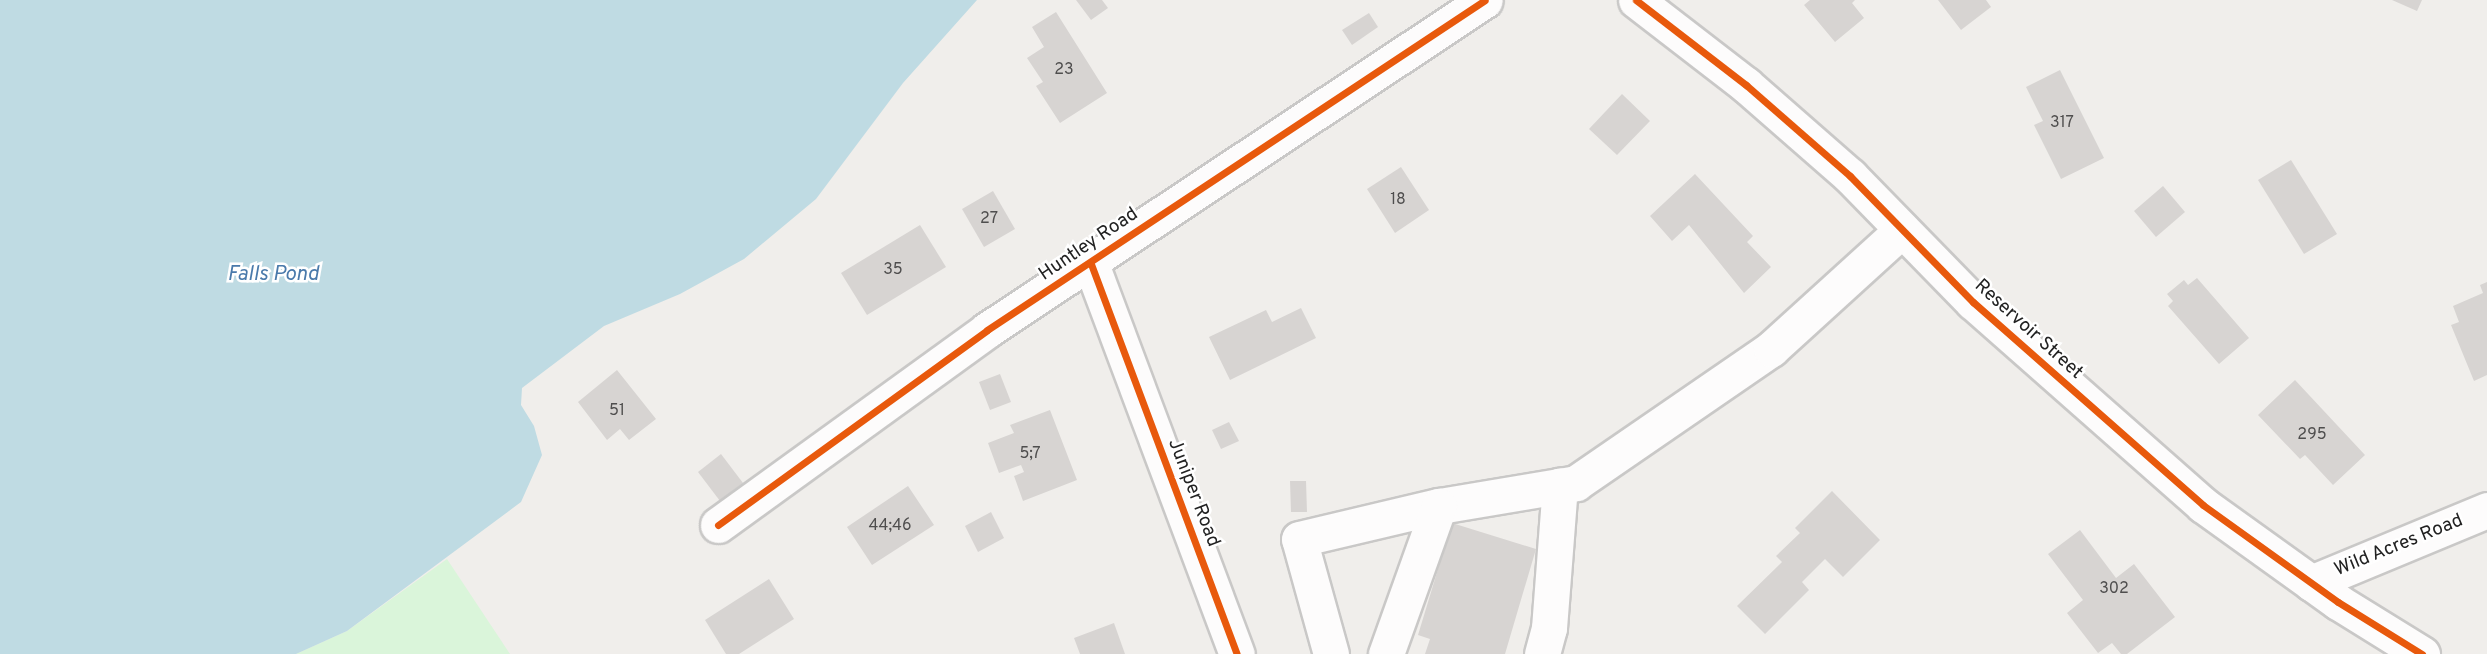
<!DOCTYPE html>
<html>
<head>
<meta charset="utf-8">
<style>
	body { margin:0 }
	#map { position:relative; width:2487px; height:654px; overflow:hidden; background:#f0eeeb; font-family:Overpass,sans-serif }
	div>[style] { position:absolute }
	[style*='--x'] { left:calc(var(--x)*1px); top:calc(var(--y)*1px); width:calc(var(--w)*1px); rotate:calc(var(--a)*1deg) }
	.park>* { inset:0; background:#daf5da }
	.water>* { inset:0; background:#bfdbe3 }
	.building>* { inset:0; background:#d7d4d2 }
	.roads { filter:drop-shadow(2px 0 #c9c8c7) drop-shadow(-2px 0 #c9c8c7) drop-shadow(0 2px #c9c8c7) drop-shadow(0 -2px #c9c8c7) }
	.minor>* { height:35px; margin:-17.5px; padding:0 17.5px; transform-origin:17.5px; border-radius:17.5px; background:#fdfcfc }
	.cycleway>* { height:7px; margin:-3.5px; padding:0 3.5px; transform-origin:3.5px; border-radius:3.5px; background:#e8590c }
	span { translate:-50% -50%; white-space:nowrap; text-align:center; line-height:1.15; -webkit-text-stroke:5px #fff; paint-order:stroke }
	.number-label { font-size:16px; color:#4f4e4e }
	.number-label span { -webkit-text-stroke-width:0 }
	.street-label { font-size:19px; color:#222 }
	.water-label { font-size:21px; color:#4a7aab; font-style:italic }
</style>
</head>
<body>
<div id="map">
	<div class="park">
		<div style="clip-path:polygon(447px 559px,510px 654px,296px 654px,347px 631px)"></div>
	</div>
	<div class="water">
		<div style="clip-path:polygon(0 0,977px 0,903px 83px,816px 199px,744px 259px,680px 294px,604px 326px,522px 388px,521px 405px,534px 426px,542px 455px,521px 502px,347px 631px,296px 654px,0 654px)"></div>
	</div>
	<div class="building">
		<div style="clip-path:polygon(1076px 0,1102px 0,1108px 8px,1091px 20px)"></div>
		<div style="clip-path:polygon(1810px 0,1855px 0,1852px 3px,1864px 18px,1835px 42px,1804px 5px)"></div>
		<div style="clip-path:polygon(1938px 0,1986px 0,1991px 7px,1961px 30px)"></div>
		<div style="clip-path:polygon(2392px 0,2422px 0,2417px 11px)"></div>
		<div style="clip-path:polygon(1056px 12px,1107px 93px,1060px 123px,1036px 86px,1043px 82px,1027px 58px,1044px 47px,1032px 27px)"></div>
		<div style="clip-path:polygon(1369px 13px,1378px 27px,1352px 45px,1342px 30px)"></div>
		<div style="clip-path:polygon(2060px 70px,2104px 158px,2061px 179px,2034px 125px,2043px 121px,2026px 87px)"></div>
		<div style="clip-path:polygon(1622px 94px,1650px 121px,1617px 155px,1589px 129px)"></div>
		<div style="clip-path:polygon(2291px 160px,2337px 234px,2304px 254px,2258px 180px)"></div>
		<div style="clip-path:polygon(1401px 167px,1429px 210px,1395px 233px,1367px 189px)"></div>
		<div style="clip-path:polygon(1695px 174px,1753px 236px,1747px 242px,1771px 267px,1744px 293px,1689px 225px,1672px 241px,1650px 216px)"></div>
		<div style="clip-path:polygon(2163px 186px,2185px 212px,2156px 237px,2134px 211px)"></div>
		<div style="clip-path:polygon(993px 191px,1015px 229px,984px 247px,962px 209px)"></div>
		<div style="clip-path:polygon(920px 225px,946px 267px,867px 315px,841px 273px)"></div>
		<div style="clip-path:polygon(2197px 278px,2249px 338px,2219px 364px,2168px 306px,2173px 301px,2167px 294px,2184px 280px,2188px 285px)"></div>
		<div style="clip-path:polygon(2487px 282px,2487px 375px,2474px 381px,2451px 325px,2459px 322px,2453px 306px,2483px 293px,2480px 285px)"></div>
		<div style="clip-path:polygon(1301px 308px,1316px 338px,1230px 380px,1209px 337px,1266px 310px,1272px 322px)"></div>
		<div style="clip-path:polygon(617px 370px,656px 419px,629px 440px,620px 429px,607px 440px,578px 402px)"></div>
		<div style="clip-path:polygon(1000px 374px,1011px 402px,990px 410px,979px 382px)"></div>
		<div style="clip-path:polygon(2295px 380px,2365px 455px,2333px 485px,2305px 455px,2300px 459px,2258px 415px)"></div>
		<div style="clip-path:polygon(1050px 410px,1077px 480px,1023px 501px,1014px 476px,1024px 472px,1021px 465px,999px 473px,988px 443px,1014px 433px,1010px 425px)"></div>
		<div style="clip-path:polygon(1229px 422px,1239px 441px,1221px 449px,1212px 430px)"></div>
		<div style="clip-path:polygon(721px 454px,743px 483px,720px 501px,698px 472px)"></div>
		<div style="clip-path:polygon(1290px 481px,1306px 481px,1307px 512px,1291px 512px)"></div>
		<div style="clip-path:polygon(908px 486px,934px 525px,872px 565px,847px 527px)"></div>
		<div style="clip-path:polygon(1832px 491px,1880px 540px,1843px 577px,1825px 559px,1802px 582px,1809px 590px,1765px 634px,1737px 606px,1782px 562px,1776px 556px,1800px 533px,1795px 528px)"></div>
		<div style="clip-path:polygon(991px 512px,1004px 538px,978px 552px,965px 526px)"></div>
		<div style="clip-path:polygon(1452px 523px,1536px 549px,1505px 654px,1425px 654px,1430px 639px,1418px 635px)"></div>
		<div style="clip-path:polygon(2080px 530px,2116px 578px,2134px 564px,2175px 617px,2127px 654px,2121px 654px,2112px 643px,2098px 653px,2067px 613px,2083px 600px,2048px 554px)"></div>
		<div style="clip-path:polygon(769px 579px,794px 619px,739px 654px,726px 654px,705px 620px)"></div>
		<div style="clip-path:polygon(1114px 623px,1125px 654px,1080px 654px,1074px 638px)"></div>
	</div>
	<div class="roads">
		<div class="minor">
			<div style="--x:1636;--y:0;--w:139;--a:37.7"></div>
			<div style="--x:1746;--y:85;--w:138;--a:41.2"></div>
			<div style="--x:1850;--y:176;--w:176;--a:45.7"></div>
			<div style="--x:1973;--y:302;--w:307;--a:41.4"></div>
			<div style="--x:2203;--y:505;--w:166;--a:35.7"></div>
			<div style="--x:2338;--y:602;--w:99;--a:31.8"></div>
			<div style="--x:1091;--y:264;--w:416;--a:69.5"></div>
			<div style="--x:718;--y:525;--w:332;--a:-35.9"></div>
			<div style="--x:987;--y:330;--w:597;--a:-33.53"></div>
			<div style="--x:2311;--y:583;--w:191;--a:-22.5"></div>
			<div style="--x:1331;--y:654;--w:119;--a:-105.5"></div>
			<div style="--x:1299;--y:539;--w:144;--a:-13.3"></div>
			<div style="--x:1439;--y:506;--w:139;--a:-9.5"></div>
			<div style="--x:1576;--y:483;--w:237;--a:-34.5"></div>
			<div style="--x:1771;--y:349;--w:177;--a:-42.3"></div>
			<div style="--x:1386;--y:654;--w:157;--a:-70.3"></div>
			<div style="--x:1542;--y:654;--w:27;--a:-75"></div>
			<div style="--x:1549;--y:628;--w:143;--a:-85.6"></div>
		</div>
	</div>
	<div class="cycleway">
		<div style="--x:1636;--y:0;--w:139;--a:37.7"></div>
		<div style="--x:1746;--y:85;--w:138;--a:41.2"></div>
		<div style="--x:1850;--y:176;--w:176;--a:45.7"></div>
		<div style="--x:1973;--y:302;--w:307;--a:41.4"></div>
		<div style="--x:2203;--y:505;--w:166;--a:35.7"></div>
		<div style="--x:2338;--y:602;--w:99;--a:31.8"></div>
		<div style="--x:1091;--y:264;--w:416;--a:69.5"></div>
		<div style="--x:718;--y:525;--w:332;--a:-35.9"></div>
		<div style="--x:987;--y:330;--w:597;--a:-33.53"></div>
	</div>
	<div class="number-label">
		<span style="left:1064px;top:70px">23</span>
		<span style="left:2062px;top:123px">317</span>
		<span style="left:1398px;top:200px">18</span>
		<span style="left:989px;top:219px">27</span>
		<span style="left:893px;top:270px">35</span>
		<span style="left:617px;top:411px">51</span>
		<span style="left:2312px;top:435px">295</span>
		<span style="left:1030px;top:454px">5;7</span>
		<span style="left:890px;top:526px">44;46</span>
		<span style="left:2114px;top:589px">302</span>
	</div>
	<div class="street-label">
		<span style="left:1089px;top:245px;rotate:-34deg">Huntley Road</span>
		<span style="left:2028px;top:330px;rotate:42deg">Reservoir Street</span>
		<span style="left:1193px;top:493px;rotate:69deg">Juniper Road</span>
		<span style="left:2399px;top:546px;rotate:-22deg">Wild Acres Road</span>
	</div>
	<div class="water-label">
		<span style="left:273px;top:275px">Falls Pond</span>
	</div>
</div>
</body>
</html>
